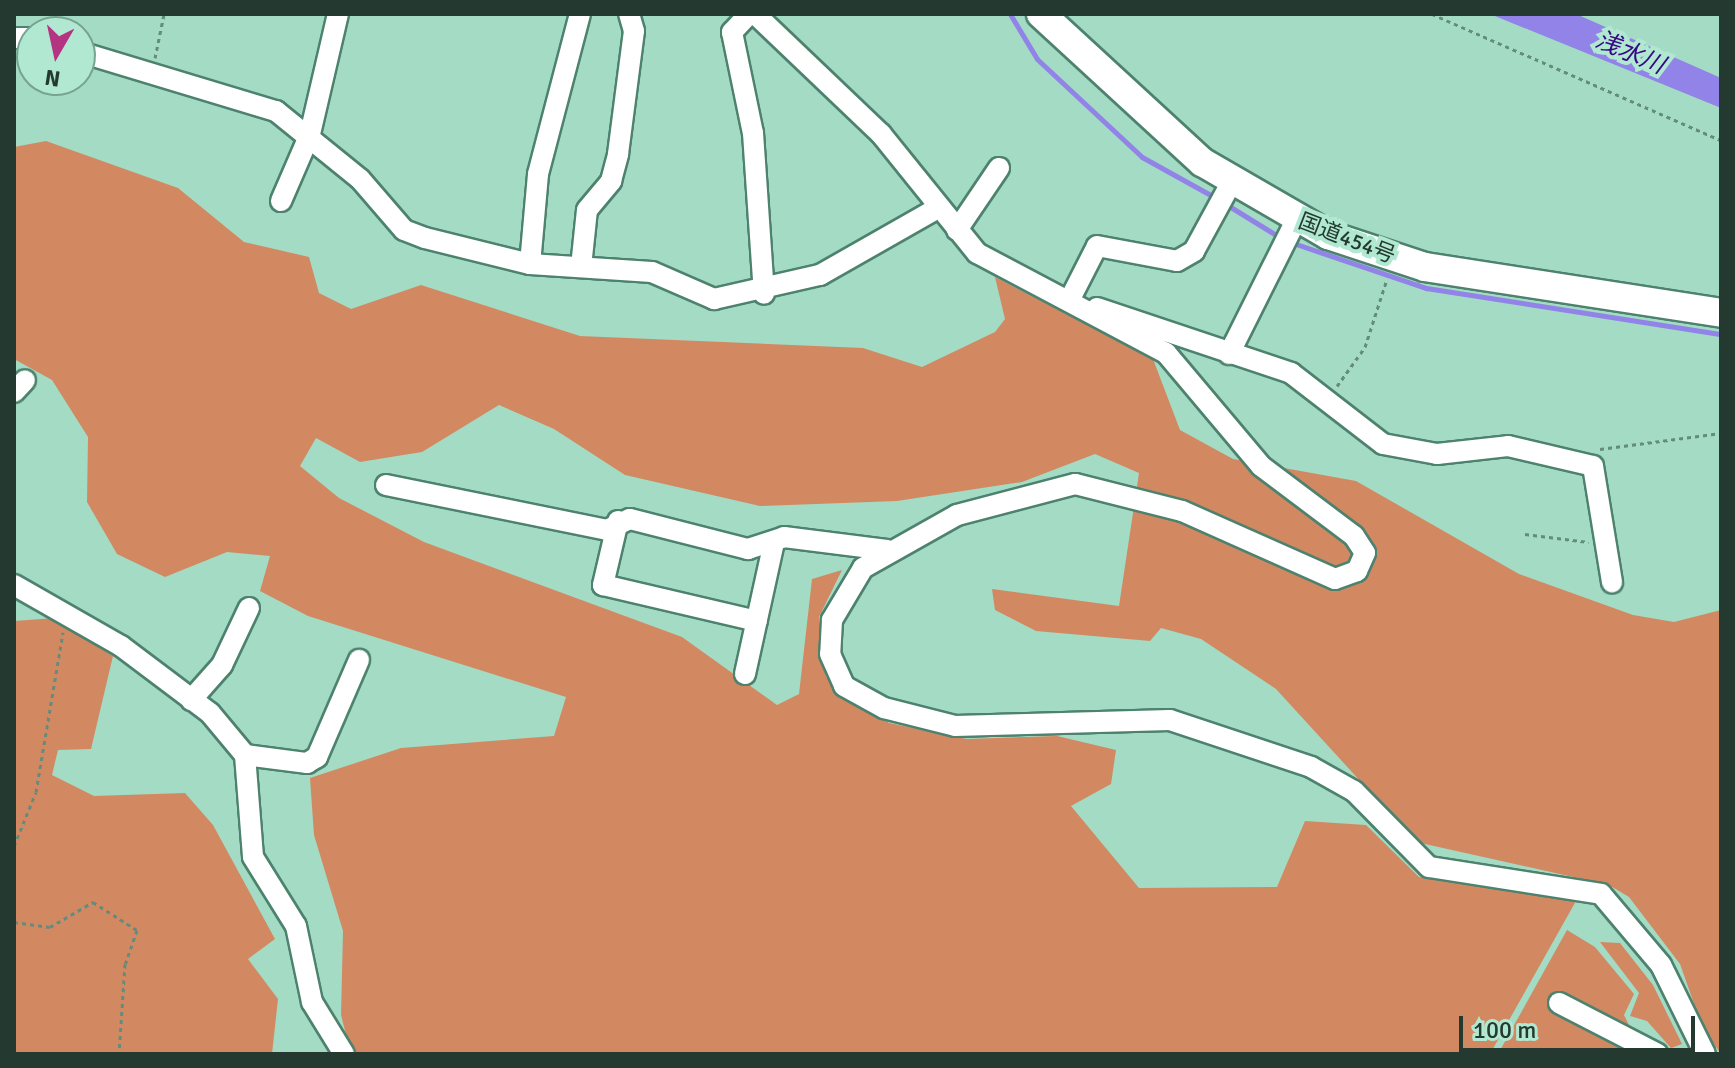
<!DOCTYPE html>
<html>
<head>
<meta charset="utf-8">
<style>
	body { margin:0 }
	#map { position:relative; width:1735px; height:1068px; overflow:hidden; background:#a3dbc4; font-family:Signika,"Noto Sans JP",sans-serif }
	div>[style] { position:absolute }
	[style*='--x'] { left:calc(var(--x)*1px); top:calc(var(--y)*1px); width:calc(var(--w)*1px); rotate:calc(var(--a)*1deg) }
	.green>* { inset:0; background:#d28962 }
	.water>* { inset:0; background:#9183e7 }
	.stream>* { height:5px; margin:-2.5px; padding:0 2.5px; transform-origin:2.5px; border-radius:2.5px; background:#9183e7 }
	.path>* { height:3px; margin-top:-1.5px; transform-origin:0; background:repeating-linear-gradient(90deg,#648b7b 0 4px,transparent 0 8px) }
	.roads { filter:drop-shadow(2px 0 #4d826e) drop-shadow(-2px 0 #4d826e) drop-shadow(0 2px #4d826e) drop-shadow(0 -2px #4d826e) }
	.minor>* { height:20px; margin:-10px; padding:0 10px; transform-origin:10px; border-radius:10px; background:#fff }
	.highway>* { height:28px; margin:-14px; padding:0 14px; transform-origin:14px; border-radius:14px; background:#fff }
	span { translate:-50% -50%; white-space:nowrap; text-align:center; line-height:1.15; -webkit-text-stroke:8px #b0e8d1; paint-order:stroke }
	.street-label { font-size:22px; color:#243a31 }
	.water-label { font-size:24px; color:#360683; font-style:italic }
	.frame { position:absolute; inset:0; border:16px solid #243a31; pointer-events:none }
	.north { position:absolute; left:16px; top:16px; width:80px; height:80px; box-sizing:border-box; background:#b0e8d1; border:2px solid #78a291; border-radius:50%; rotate:189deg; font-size:22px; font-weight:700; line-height:32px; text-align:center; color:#243a31 }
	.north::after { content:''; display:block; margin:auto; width:28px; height:36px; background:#b43481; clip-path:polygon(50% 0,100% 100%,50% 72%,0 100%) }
	.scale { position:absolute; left:1459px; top:1016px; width:236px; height:36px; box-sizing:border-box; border:4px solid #243a31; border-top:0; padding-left:10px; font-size:24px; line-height:28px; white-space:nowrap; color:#243a31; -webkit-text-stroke:6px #b0e8d1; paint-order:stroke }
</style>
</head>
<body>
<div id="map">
	<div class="green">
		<div style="clip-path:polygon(46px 141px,178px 188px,244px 242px,309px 257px,319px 293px,351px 309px,421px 285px,580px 336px,863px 348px,922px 367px,995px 332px,1005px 319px,995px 277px,1153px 359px,1180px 430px,1233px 459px,1356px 481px,1519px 574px,1633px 615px,1674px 622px,1721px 610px,1721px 1054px,1703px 1029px,1680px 964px,1629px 897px,1609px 885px,1416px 842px,1276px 689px,1201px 639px,1161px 628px,1150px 641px,1036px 631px,995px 610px,992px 589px,1119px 606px,1139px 473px,1095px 454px,1022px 482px,897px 501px,760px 506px,625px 475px,554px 429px,499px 405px,422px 452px,360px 462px,316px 438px,300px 466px,339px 498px,424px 542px,682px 637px,777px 705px,799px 694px,812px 579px,842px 570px,819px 617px,826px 677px,889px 723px,967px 739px,1057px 736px,1116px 750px,1111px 784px,1071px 806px,1139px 888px,1277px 887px,1305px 821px,1366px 825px,1419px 877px,1576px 901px,1490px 1054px,351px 1054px,341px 1015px,343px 931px,314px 835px,310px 778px,401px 748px,554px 736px,566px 697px,308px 616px,260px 591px,270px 556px,227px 552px,165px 577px,117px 554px,87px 502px,88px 437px,52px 380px,14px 359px,14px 147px)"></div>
		<div style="clip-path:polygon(55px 618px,113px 656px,91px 749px,58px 750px,52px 775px,94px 796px,185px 793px,213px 825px,275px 939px,248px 959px,278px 999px,272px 1054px,14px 1054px,14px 621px)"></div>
		<div style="clip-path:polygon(1567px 930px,1595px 947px,1634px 994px,1624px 1015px,1635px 1037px,1627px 1051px,1610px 1054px,1498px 1054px)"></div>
		<div style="clip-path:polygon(1600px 942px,1620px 943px,1653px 985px,1682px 1044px,1671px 1048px,1647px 1021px,1630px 1016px,1639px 993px)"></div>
	</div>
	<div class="water">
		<div style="clip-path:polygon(1490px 14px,1576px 14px,1721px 78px,1721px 108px)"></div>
	</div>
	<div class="stream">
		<div style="--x:1010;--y:14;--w:52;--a:59"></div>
		<div style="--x:1037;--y:59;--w:144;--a:43"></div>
		<div style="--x:1142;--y:157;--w:85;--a:29"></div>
		<div style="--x:1224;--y:203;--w:67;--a:31.6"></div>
		<div style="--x:1290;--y:242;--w:144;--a:18.7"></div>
		<div style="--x:1426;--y:288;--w:299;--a:8.9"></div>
	</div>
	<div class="path">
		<div style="--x:1432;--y:14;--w:315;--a:23.6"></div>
		<div style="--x:155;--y:58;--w:45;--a:-78.4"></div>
		<div style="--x:1337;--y:386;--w:48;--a:-54.3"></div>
		<div style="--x:1365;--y:347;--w:71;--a:-72.1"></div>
		<div style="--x:1600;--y:449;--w:122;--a:-7.5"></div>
		<div style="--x:1525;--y:534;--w:64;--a:7.1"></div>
		<div style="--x:14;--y:846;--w:58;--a:-67.8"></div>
		<div style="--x:36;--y:792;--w:162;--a:-80.4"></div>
		<div style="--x:14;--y:922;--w:36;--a:8"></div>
		<div style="--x:50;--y:927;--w:50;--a:-30.2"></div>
		<div style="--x:93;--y:902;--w:52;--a:32.5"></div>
		<div style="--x:137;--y:930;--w:36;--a:109"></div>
		<div style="--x:125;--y:964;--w:90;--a:93.8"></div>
	</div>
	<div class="roads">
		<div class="minor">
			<div style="--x:749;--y:14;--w:25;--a:133"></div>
			<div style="--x:732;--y:32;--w:103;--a:78.3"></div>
			<div style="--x:753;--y:133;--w:161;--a:86.1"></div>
			<div style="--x:755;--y:14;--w:174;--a:43.6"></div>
			<div style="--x:881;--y:134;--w:153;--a:51.1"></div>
			<div style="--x:977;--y:253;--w:214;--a:27.9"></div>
			<div style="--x:1166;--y:353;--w:148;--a:49.9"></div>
			<div style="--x:1261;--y:466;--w:116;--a:37"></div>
			<div style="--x:1354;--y:536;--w:20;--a:57"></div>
			<div style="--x:1365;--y:553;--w:20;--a:114"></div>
			<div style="--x:1357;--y:571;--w:23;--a:160"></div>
			<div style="--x:1335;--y:579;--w:167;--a:-156"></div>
			<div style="--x:1182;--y:511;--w:110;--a:-165.8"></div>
			<div style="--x:1075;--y:484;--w:122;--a:165.3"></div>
			<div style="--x:957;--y:515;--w:108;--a:150.6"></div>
			<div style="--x:863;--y:568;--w:61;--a:120.8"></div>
			<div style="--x:832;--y:620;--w:34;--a:93"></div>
			<div style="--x:830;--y:654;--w:35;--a:66"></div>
			<div style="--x:844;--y:686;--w:46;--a:28.8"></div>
			<div style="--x:884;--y:708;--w:73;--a:14.2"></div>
			<div style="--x:955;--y:726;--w:215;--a:-1.6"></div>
			<div style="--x:1170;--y:720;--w:149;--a:18.4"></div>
			<div style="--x:1311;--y:767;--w:49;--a:29.2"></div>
			<div style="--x:1354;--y:791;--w:107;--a:45.4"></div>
			<div style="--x:1429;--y:867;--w:174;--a:8.9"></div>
			<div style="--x:1601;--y:894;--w:93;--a:49.8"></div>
			<div style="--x:1661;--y:965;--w:99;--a:63.7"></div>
			<div style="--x:14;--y:38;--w:18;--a:0"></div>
			<div style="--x:80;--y:52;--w:205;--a:16.8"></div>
			<div style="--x:276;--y:111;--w:108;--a:39"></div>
			<div style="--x:360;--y:179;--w:67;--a:49.2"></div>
			<div style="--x:404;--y:230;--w:22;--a:21"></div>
			<div style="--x:425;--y:238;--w:108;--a:13.9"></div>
			<div style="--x:530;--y:264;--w:122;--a:3.8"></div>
			<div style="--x:652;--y:272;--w:68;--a:23.5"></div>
			<div style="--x:714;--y:299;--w:109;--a:-12.8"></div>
			<div style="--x:820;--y:275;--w:133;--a:-29.6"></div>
			<div style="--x:281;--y:201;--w:73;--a:-66.6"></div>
			<div style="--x:310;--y:134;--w:123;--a:-76.9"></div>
			<div style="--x:957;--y:230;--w:75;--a:-55.9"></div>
			<div style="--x:530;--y:264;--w:90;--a:-84.9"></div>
			<div style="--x:538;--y:174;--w:165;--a:-75.3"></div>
			<div style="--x:581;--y:267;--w:57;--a:-84"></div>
			<div style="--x:587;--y:210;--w:38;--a:-50"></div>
			<div style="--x:611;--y:181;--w:28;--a:-75"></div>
			<div style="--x:618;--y:154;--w:124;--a:-82.6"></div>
			<div style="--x:634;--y:31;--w:18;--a:-106"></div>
			<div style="--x:1070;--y:299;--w:59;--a:-63"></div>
			<div style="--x:1097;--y:246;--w:81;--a:10.6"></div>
			<div style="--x:1177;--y:261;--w:20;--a:-30"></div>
			<div style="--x:1194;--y:251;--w:77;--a:-61.4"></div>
			<div style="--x:1097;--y:308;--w:205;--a:18.5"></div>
			<div style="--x:1291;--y:373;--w:116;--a:37.7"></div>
			<div style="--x:1383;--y:444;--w:55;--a:10.5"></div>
			<div style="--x:1437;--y:454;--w:71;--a:-6.4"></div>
			<div style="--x:1508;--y:446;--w:87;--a:13.2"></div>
			<div style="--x:1593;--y:466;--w:118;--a:80.7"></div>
			<div style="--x:1229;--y:354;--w:150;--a:-63.4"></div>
			<div style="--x:14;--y:392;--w:16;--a:-47"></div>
			<div style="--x:386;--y:485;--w:226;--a:11.5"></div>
			<div style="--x:607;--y:530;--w:25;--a:-26"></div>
			<div style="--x:630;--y:519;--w:122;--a:14.3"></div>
			<div style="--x:748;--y:549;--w:38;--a:-18"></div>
			<div style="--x:784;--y:537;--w:104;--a:7.2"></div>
			<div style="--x:618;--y:521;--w:66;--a:103.2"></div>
			<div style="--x:603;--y:585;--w:158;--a:13.2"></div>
			<div style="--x:14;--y:585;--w:123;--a:29.7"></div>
			<div style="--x:121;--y:646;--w:111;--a:37"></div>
			<div style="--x:210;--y:713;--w:55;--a:50.2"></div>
			<div style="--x:245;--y:755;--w:102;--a:85.5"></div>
			<div style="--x:253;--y:857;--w:81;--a:58.1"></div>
			<div style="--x:296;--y:926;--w:78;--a:78.1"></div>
			<div style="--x:312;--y:1002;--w:61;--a:58.4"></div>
			<div style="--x:745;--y:674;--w:135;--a:-77.6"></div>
			<div style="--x:191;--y:700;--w:47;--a:-48.5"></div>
			<div style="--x:222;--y:665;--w:63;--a:-64.7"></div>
			<div style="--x:245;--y:755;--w:63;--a:7.4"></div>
			<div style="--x:307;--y:763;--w:12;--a:-31"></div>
			<div style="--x:317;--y:757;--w:106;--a:-66.6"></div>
			<div style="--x:1559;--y:1003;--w:111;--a:27.3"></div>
		</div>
		<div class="highway">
			<div style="--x:1041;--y:14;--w:219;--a:42.6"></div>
			<div style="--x:1202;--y:162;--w:146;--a:30.1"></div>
			<div style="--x:1328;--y:235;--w:102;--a:18.3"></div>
			<div style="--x:1425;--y:267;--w:300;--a:8.8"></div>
		</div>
	</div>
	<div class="street-label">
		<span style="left:1347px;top:238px;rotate:21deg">国道454号</span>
	</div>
	<div class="water-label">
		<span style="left:1630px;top:53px;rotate:23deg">浅水川</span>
	</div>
	<div class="frame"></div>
	<div class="north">N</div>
	<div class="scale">100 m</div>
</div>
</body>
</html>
